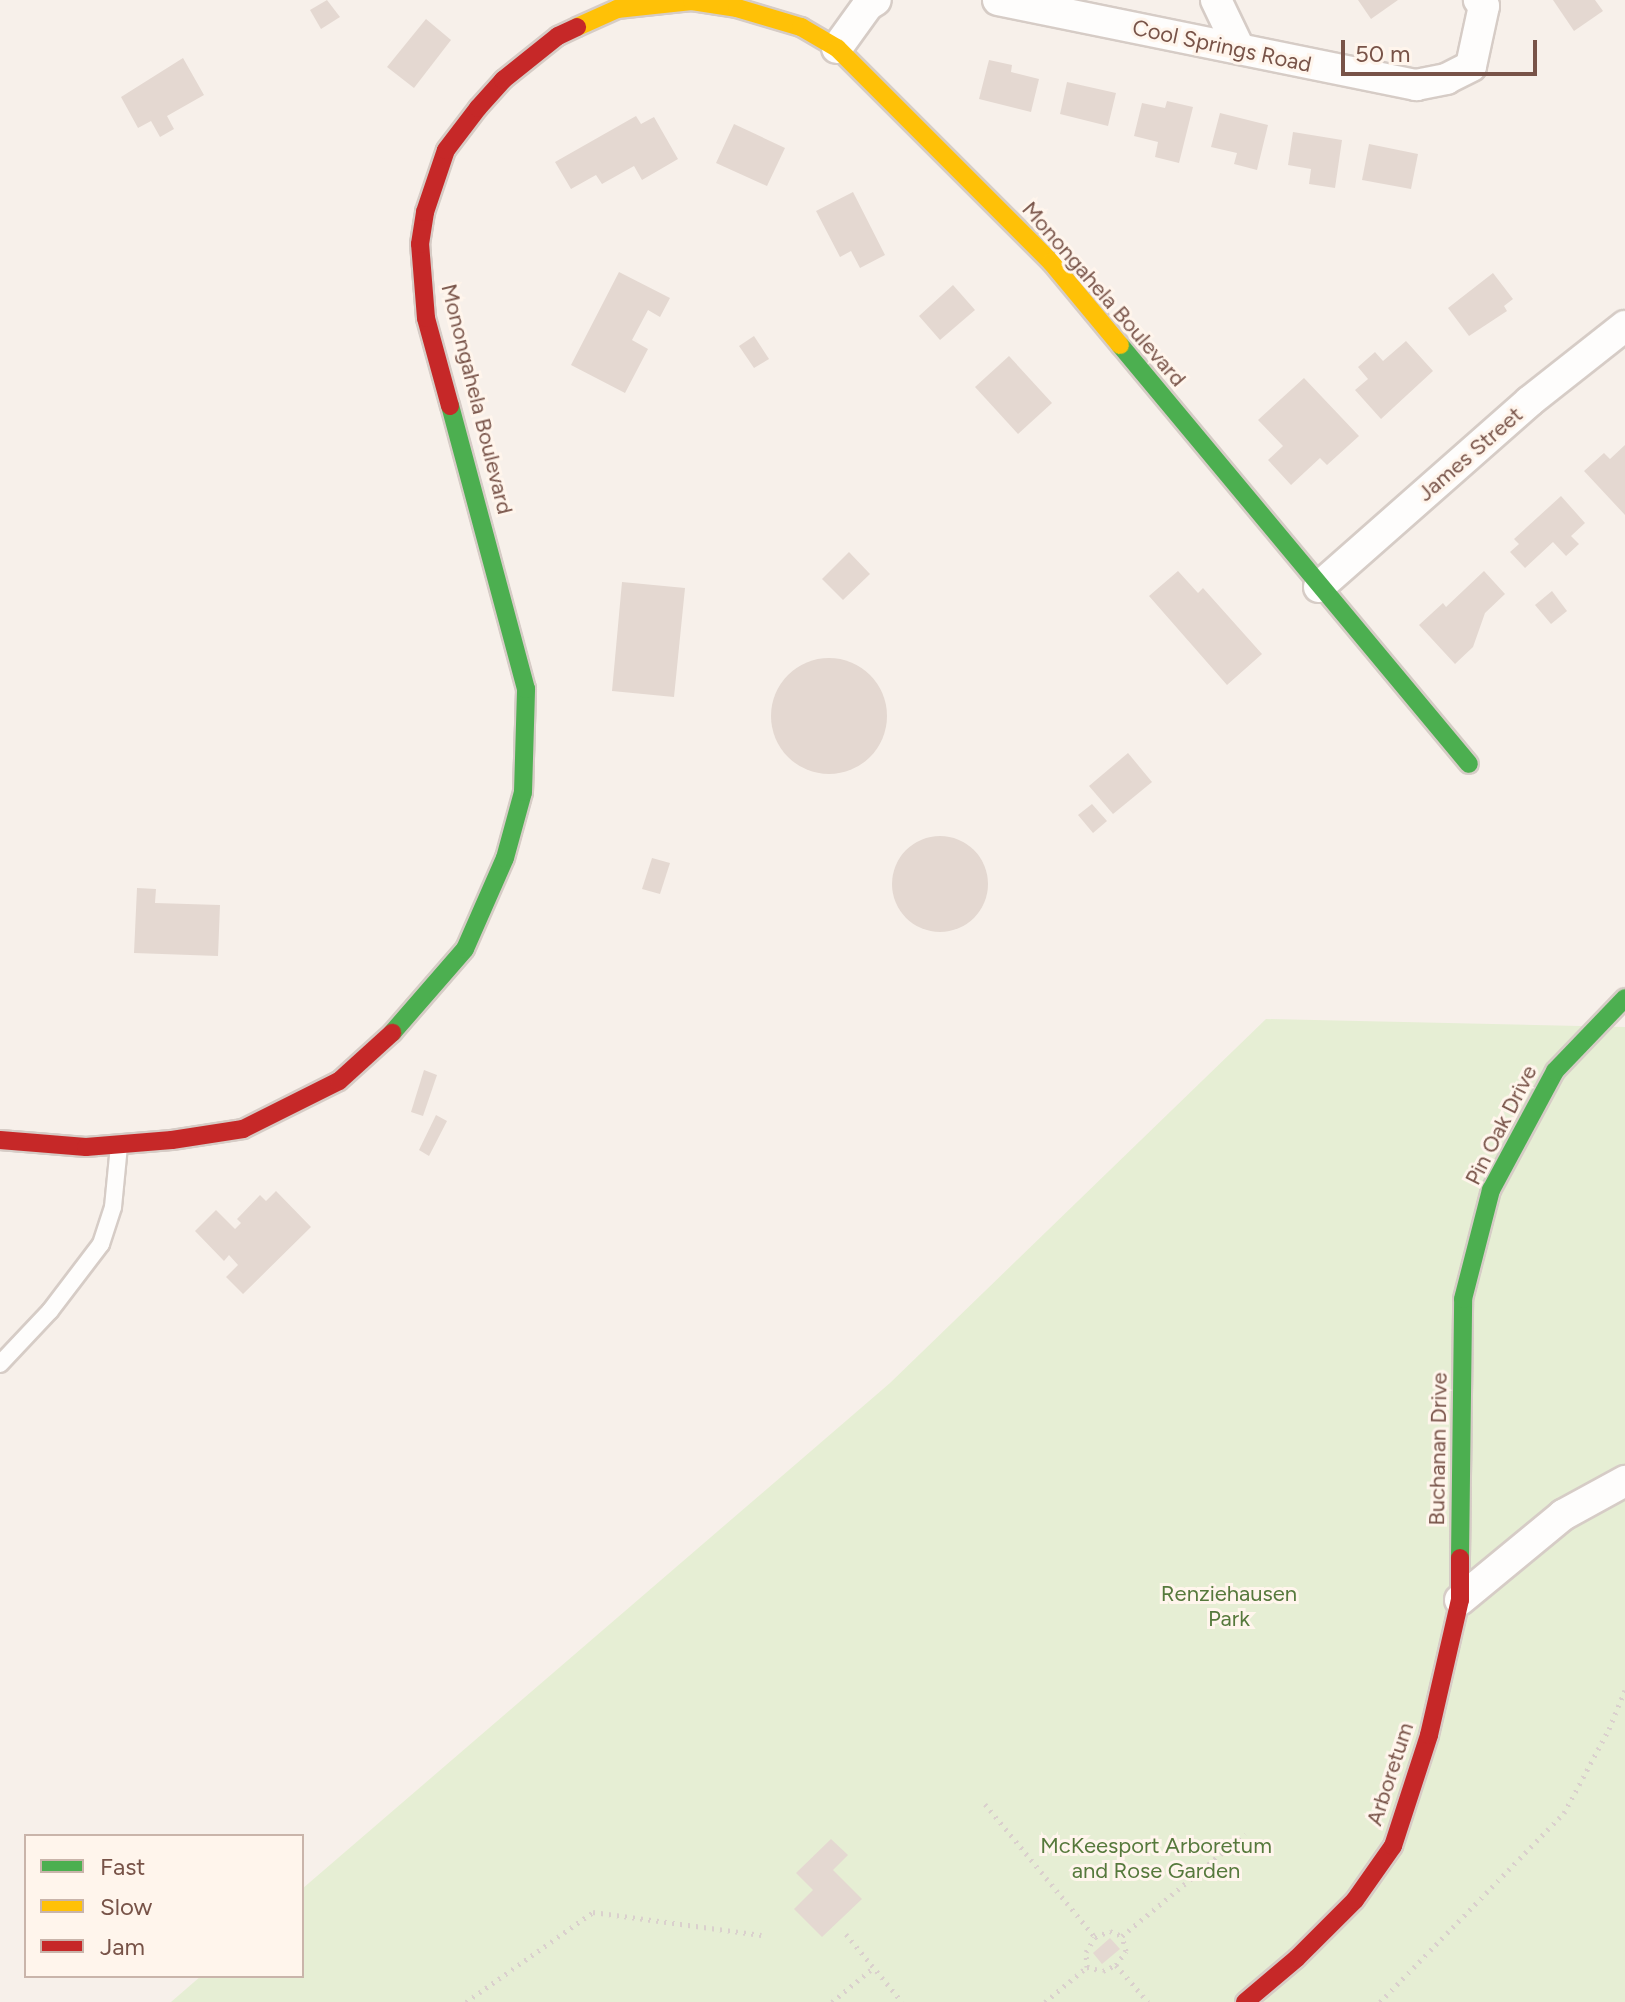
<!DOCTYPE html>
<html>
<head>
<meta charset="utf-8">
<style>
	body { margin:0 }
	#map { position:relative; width:1625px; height:2002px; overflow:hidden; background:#f7f0ea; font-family:Figtree,sans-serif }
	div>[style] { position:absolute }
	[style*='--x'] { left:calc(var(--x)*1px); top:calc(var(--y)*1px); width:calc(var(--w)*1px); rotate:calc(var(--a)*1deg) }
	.green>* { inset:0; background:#e6eed4 }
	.building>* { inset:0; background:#e4d8d1 }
	.round { border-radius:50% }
	.path>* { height:5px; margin-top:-2.5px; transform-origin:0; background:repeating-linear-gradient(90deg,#dad0cd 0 2px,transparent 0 8px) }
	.roads { filter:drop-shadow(2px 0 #d6ccc6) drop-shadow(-2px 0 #d6ccc6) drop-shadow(0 2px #d6ccc6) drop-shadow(0 -2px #d6ccc6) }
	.lane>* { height:16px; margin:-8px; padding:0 8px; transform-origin:8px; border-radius:8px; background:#fefdfc }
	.street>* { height:30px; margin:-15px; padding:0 15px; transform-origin:15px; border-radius:15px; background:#fefdfc }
	.fast>* { height:18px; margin:-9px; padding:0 9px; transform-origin:9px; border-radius:9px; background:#4caf50 }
	.slow>* { height:18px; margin:-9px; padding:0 9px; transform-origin:9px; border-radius:9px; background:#ffc107 }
	.jam>* { height:18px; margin:-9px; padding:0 9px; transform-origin:9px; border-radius:9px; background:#c62828 }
	span { translate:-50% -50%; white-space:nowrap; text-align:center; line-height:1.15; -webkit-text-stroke:6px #fff5ec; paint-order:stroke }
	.street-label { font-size:22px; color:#785348 }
	.park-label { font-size:22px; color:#56793c }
	.legend { position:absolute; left:24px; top:1834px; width:280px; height:144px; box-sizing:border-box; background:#fff5ec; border:2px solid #c9b4aa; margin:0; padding:10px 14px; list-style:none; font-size:24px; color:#785348 }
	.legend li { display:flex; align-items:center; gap:16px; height:40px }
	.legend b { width:40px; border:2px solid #c9b4aa }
	.scale { position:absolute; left:1341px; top:40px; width:196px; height:36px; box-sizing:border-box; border:4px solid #785348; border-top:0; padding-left:10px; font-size:24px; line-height:28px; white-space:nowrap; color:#785348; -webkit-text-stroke:6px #fff5ec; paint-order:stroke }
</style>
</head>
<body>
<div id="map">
	<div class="green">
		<div style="clip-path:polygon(1266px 1019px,1625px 1027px,1625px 2002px,171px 2002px,201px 1976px,302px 1976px,302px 1889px,890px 1383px)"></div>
	</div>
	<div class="building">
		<div style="clip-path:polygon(327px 0,340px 17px,321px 29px,310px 10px)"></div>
		<div style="clip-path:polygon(1358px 0,1398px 0,1371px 19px)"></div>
		<div style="clip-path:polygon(1553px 0,1595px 0,1603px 11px,1574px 31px)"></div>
		<div style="clip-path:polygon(426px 19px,451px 40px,414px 88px,387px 67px)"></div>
		<div style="clip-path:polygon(183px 58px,204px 95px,167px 116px,174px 129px,160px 137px,151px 121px,138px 128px,121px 97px)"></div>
		<div style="clip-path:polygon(989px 60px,1012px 65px,1011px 72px,1039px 79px,1031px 112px,979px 99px)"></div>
		<div style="clip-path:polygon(1067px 82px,1116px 93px,1108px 126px,1060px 114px)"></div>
		<div style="clip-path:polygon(1167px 101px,1193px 107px,1179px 163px,1155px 157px,1158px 142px,1134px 136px,1142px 103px,1165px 108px)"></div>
		<div style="clip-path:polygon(1220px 113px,1268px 125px,1257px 170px,1234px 164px,1237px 153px,1211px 147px)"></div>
		<div style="clip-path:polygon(636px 116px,641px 124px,654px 117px,678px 159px,642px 180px,634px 166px,602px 184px,596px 175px,571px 189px,555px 162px)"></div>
		<div style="clip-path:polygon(734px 124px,785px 148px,767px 186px,716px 163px)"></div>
		<div style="clip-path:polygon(1293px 132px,1342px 140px,1335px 188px,1309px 184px,1311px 169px,1288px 165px)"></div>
		<div style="clip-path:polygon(1369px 144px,1418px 154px,1411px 189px,1362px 180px)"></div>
		<div style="clip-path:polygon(853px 192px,885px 255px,860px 268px,851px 251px,840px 257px,816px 211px)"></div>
		<div style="clip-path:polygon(619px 272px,670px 298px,660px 317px,648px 310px,632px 340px,648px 349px,625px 393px,571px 365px)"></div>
		<div style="clip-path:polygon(1493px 273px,1513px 299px,1504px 306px,1507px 311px,1469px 336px,1448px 308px)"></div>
		<div style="clip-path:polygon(953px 285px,975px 310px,940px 340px,919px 316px)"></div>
		<div style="clip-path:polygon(754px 336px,769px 359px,754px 368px,739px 346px)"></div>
		<div style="clip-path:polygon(1406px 341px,1433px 371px,1381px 419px,1355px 390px,1368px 379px,1358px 367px,1375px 352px,1383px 361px)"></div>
		<div style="clip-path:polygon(1009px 356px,1052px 403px,1018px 434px,975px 387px)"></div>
		<div style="clip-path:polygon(1304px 378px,1359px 436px,1327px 465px,1320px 458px,1291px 485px,1268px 460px,1283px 446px,1258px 420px)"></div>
		<div style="clip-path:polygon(1625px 445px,1625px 515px,1584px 471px,1604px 453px,1610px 459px)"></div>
		<div style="clip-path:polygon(1561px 496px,1585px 523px,1571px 536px,1579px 544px,1566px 556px,1553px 542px,1525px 568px,1510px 552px,1519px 544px,1514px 539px)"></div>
		<div style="clip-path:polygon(849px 552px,870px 574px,843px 600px,822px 579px)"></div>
		<div style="clip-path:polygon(1178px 571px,1198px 593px,1203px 588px,1262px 654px,1227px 685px,1149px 596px)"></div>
		<div style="clip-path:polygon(1484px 571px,1505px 594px,1485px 613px,1473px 647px,1455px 664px,1419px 625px,1443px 603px,1446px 607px)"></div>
		<div style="clip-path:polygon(622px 582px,685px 588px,674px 697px,612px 691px)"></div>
		<div style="clip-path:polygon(1552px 591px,1567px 611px,1551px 624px,1535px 605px)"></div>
		<div class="round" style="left:771px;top:658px;width:116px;height:116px"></div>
		<div style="clip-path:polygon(1128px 753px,1152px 782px,1113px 814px,1089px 786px)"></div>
		<div style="clip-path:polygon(1092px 804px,1107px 821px,1093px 833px,1078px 815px)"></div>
		<div class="round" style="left:892px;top:836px;width:96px;height:96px"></div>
		<div style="clip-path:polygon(652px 858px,670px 863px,660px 894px,642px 889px)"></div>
		<div style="clip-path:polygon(137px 888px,156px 889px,155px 903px,220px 905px,218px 956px,134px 953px)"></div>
		<div style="clip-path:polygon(424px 1070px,437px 1075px,423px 1116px,411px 1112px)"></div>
		<div style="clip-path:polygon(436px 1115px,447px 1121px,429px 1156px,419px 1150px)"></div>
		<div style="clip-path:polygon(276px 1191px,311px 1227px,243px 1294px,226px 1277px,238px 1265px,229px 1255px,224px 1261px,195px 1231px,216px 1210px,235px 1229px,241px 1223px,237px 1219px,260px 1195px,266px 1201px)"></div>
		<div style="clip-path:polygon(831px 1839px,848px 1855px,833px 1870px,862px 1899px,822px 1937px,794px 1909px,813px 1890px,796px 1873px)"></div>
		<div style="clip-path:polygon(1110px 1938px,1120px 1949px,1102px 1964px,1093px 1953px)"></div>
	</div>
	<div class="path">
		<div style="--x:985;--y:1804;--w:173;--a:50.4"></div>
		<div style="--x:846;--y:1934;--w:88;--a:50.5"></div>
		<div style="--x:1116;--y:1965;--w:49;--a:49.1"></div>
		<div style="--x:1087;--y:1967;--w:16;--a:14"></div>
		<div style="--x:1103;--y:1971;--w:14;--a:-25"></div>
		<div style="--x:1116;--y:1965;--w:17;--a:-54"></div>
		<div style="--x:1126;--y:1951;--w:16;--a:-105"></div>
		<div style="--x:466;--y:2002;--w:156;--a:-35.3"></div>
		<div style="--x:593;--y:1912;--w:170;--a:7.8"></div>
		<div style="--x:832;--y:2002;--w:53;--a:-39.7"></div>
		<div style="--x:1045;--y:2002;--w:55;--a:-39.8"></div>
		<div style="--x:1087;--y:1967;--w:15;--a:-94"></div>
		<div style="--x:1086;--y:1952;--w:17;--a:-59"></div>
		<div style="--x:1095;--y:1937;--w:16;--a:-22"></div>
		<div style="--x:1110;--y:1931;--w:13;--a:23"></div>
		<div style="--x:1122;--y:1936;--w:160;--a:-39.7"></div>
		<div style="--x:1380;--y:2002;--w:264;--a:-45.8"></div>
		<div style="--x:1564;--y:1813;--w:95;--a:-61.8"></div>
		<div style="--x:1609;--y:1729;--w:42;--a:-67.7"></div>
	</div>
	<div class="roads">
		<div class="lane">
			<div style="--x:0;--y:1364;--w:73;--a:-46.7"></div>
			<div style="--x:50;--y:1311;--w:84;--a:-52.7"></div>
			<div style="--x:101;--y:1244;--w:39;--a:-72"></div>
			<div style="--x:113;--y:1207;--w:61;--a:-84.4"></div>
		</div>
		<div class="street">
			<div style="--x:998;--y:0;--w:427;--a:11.5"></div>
			<div style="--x:1416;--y:85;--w:31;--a:-11"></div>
			<div style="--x:1446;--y:79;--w:28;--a:-27"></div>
			<div style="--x:1471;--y:66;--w:61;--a:-77.8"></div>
			<div style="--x:1484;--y:6;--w:8;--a:-130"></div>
			<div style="--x:1216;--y:0;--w:53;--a:64.4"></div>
			<div style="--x:837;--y:48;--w:53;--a:-54.2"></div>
			<div style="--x:868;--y:5;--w:9;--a:-32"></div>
			<div style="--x:1319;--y:587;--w:281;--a:-41.4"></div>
			<div style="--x:1530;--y:401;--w:121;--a:-38.3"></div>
			<div style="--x:1460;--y:1600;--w:134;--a:-39.5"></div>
			<div style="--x:1563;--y:1515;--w:71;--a:-28.7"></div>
		</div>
		<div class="fast">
			<div style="--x:1120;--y:345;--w:545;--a:50.21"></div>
			<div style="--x:392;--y:1033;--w:111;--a:-49"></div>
			<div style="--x:465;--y:949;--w:99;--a:-66.3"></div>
			<div style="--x:505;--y:858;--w:68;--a:-74.7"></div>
			<div style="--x:523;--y:792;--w:103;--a:-88.3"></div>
			<div style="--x:526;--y:689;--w:293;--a:-105"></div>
			<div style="--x:1460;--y:1558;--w:259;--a:-89.3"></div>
			<div style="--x:1463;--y:1299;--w:113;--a:-75.6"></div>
			<div style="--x:1491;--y:1190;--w:135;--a:-61.7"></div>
			<div style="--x:1555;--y:1071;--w:101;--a:-46.2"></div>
		</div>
		<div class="slow">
			<div style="--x:577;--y:27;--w:44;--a:-24.2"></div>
			<div style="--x:617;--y:9;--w:75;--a:-6.1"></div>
			<div style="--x:692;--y:1;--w:46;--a:8.8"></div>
			<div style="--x:737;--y:8;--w:67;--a:16.5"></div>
			<div style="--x:801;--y:27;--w:42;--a:30.3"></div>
			<div style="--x:837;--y:48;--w:303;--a:45"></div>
			<div style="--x:1051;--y:262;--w:108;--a:50.3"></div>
		</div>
		<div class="jam">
			<div style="--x:450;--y:406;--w:91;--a:-105.3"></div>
			<div style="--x:426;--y:318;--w:74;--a:-94.6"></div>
			<div style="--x:420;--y:244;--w:32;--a:-81"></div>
			<div style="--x:425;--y:212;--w:65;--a:-71.3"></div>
			<div style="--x:446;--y:150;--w:53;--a:-52.7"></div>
			<div style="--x:478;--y:108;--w:38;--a:-48"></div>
			<div style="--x:503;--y:80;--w:70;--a:-38.7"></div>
			<div style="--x:558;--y:36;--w:21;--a:-25"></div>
			<div style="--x:0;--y:1140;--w:86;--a:4.7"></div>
			<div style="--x:86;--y:1147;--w:86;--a:-4.7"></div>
			<div style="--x:172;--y:1140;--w:72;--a:-8.8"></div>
			<div style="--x:243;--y:1129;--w:107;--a:-26.6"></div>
			<div style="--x:339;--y:1081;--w:72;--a:-42.2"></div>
			<div style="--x:1245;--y:2002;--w:68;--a:-40.2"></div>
			<div style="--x:1297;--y:1958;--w:82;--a:-45"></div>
			<div style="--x:1355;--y:1900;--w:66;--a:-54.9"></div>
			<div style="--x:1393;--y:1846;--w:117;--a:-72"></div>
			<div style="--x:1429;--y:1735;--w:139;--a:-77.1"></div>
			<div style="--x:1460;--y:1600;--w:42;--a:-90"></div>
		</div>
	</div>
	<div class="street-label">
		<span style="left:1222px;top:46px;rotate:12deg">Cool Springs Road</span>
		<span style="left:1104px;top:294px;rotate:49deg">Monongahela Boulevard</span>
		<span style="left:477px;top:399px;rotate:76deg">Monongahela Boulevard</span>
		<span style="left:1470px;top:454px;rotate:-41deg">James Street</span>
		<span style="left:1501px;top:1125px;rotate:-63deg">Pin Oak Drive</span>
		<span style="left:1438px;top:1449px;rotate:-89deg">Buchanan Drive</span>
		<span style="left:1390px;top:1774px;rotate:-72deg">Arboretum</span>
	</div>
	<div class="park-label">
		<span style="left:1229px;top:1606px">Renziehausen<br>Park</span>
		<span style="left:1156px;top:1858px">McKeesport Arboretum<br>and Rose Garden</span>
	</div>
	<ul class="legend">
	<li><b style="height:10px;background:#4caf50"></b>Fast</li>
	<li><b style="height:10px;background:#ffc107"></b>Slow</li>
	<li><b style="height:10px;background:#c62828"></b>Jam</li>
	</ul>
	<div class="scale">50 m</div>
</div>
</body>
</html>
